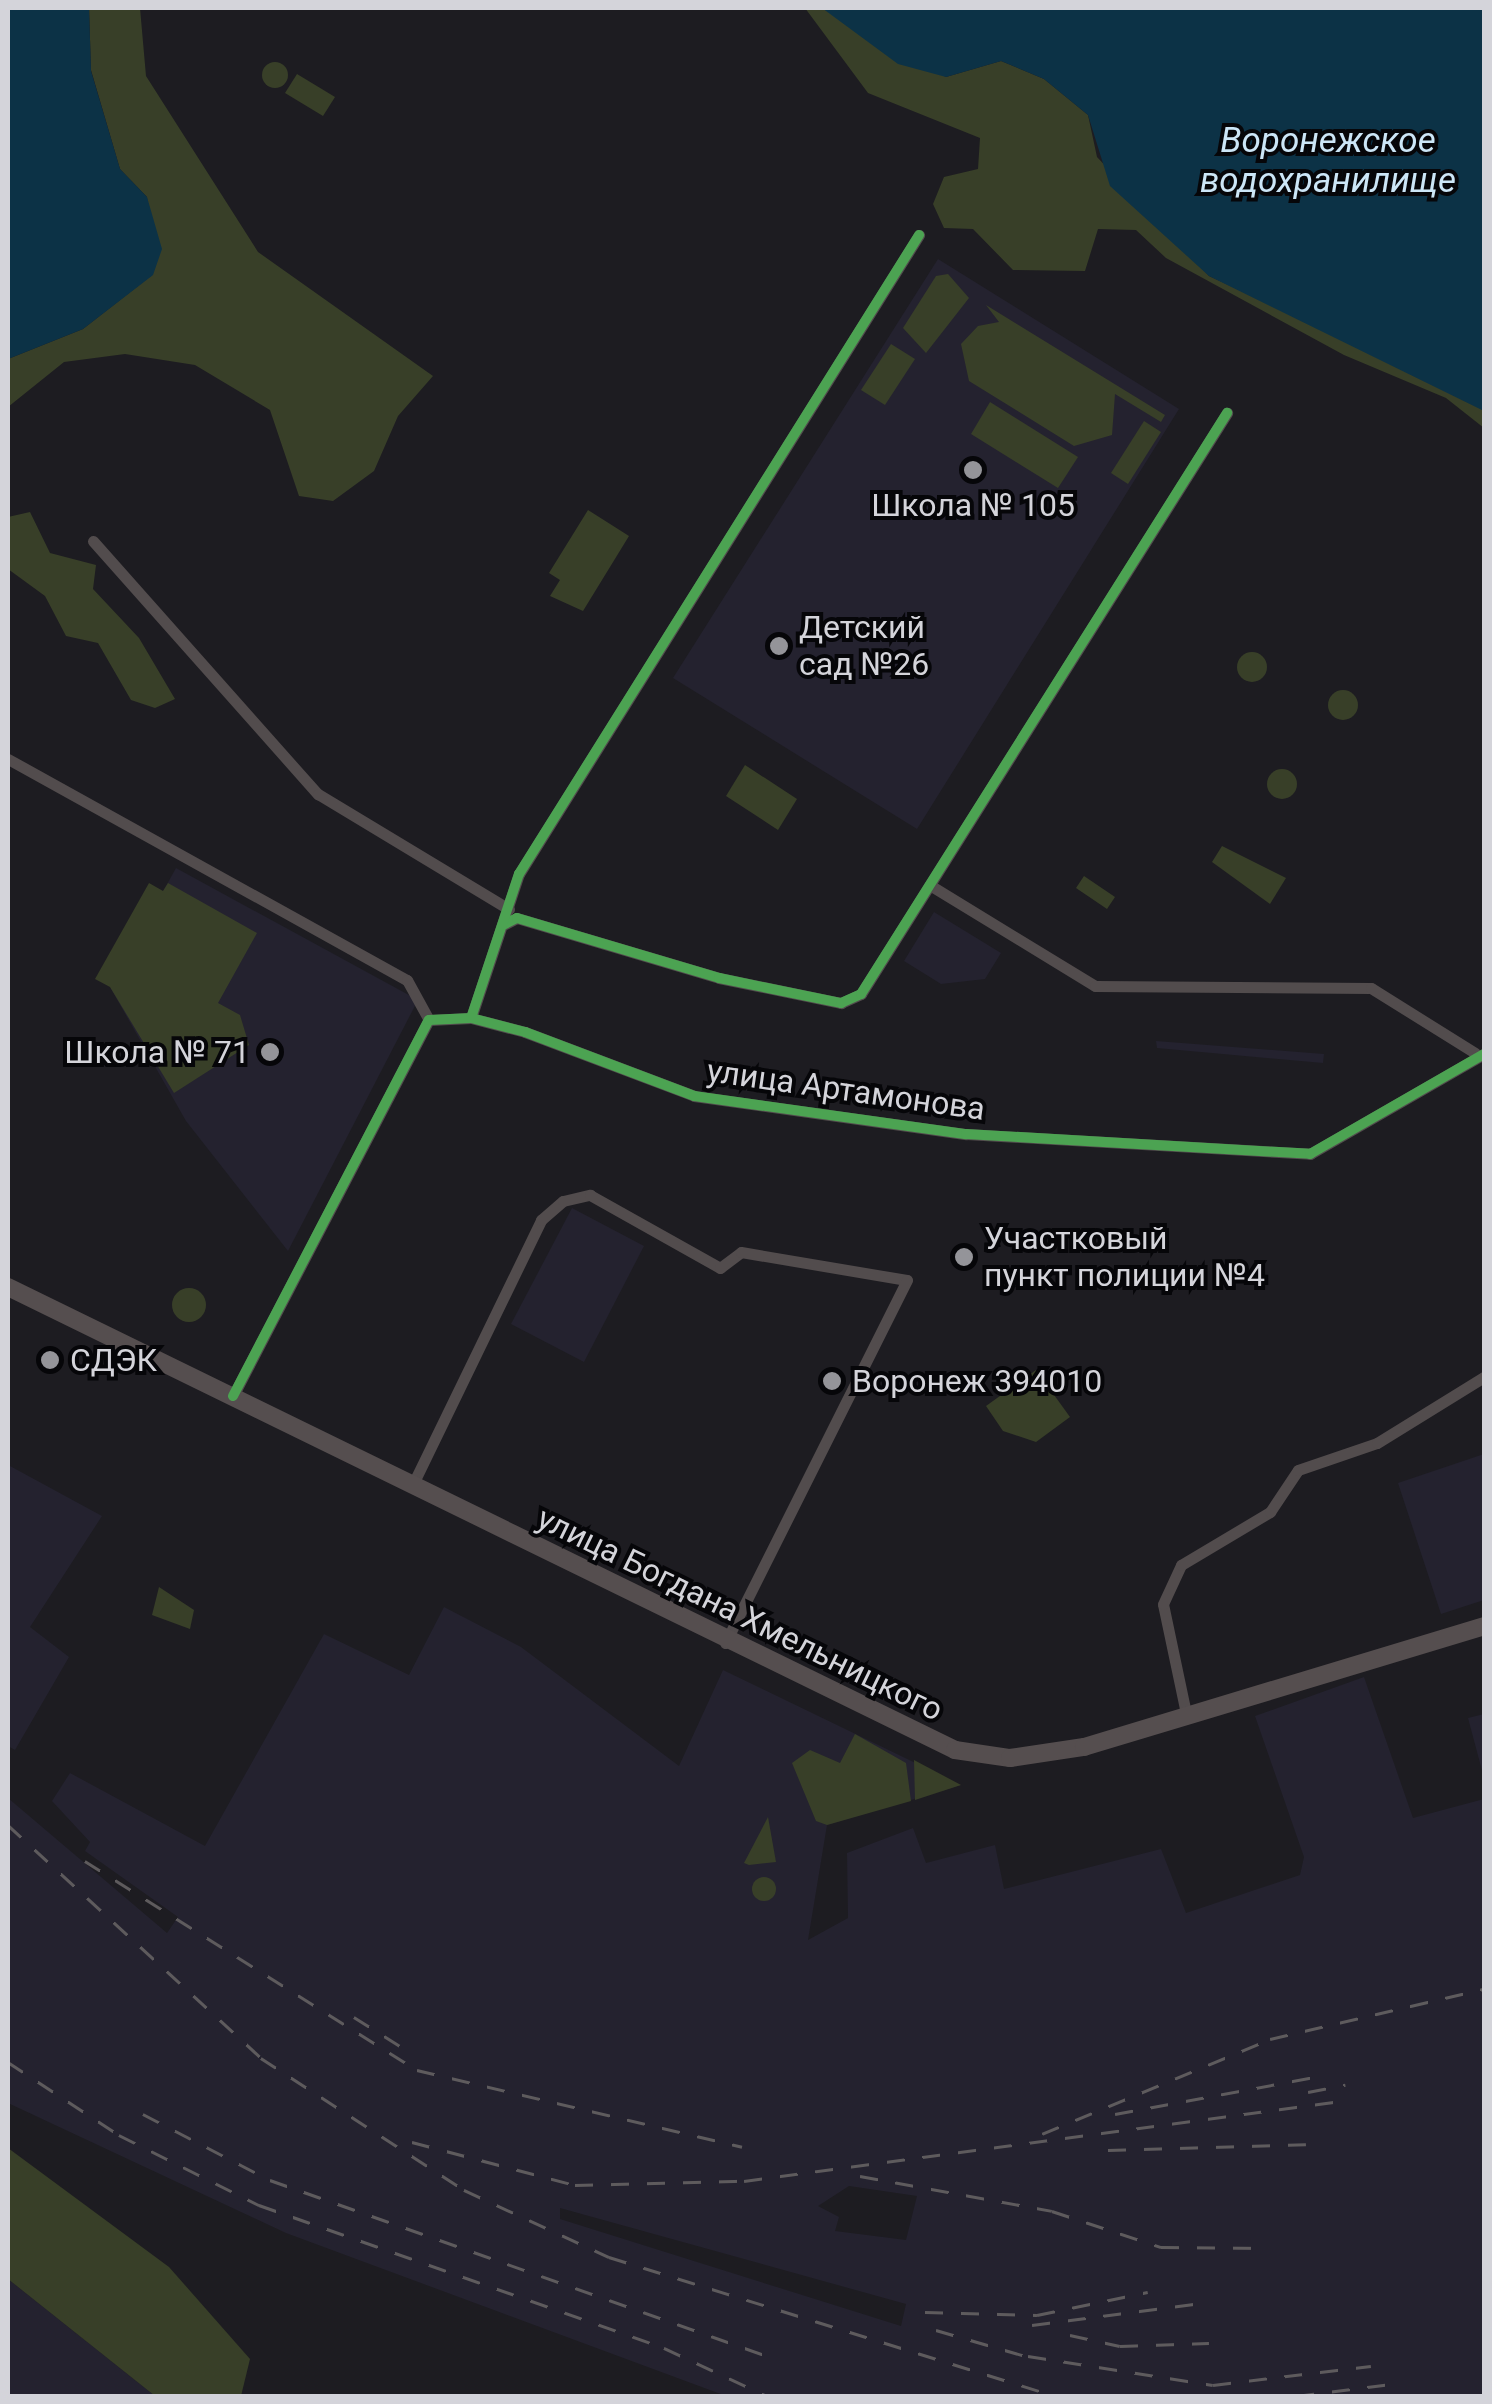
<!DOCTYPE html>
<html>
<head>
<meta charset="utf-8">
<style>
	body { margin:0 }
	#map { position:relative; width:1492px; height:2404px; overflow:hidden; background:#1d1c21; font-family:Roboto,sans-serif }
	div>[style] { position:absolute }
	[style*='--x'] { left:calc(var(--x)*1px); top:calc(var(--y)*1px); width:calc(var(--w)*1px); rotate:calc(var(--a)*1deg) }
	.built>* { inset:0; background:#24222f }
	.green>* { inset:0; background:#383f28 }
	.round { border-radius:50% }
	.water>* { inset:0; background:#0c3246 }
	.minor>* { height:11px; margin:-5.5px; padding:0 5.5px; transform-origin:5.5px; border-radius:5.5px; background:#524c4d }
	.secondary>* { height:18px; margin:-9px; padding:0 9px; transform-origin:9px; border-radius:9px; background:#554e4f }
	.rail>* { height:2.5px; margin-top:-1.25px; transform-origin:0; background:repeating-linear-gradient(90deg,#5e5b5d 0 18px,transparent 0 36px) }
	.cycleway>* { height:10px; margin:-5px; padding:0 5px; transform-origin:5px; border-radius:5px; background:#4ca352 }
	.dots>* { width:28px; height:28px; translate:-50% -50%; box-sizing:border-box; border:5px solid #060609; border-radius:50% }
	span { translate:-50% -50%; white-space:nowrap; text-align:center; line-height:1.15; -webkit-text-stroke:8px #060609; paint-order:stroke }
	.poi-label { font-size:32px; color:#d4d4da }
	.left { translate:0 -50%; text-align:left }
	.right { translate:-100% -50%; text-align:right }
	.street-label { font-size:32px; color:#d4d4da }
	.water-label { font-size:35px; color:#cce6f7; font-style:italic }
	.frame { position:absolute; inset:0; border:10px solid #d4d4da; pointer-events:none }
</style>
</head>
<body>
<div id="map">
	<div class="built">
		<div style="clip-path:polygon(938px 259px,1179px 409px,917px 829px,673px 678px)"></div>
		<div style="clip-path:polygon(176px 868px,418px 1000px,288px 1251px,186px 1121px,110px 987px)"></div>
		<div style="clip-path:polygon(934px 912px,1001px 953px,985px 979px,941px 984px,904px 961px)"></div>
		<div style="clip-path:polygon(1156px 1041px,1324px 1054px,1323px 1063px,1157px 1048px)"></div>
		<div style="clip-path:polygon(572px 1208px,644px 1246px,584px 1362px,511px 1324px)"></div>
		<div style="clip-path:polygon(1484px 1454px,1484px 1600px,1441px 1614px,1398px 1483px)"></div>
		<div style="clip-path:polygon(10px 1466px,102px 1516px,30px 1627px,69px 1657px,15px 1750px,8px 1746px)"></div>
		<div style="clip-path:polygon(evenodd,444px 1607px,521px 1647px,679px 1766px,723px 1670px,961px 1785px,827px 1825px,808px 1940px,848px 1918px,847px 1853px,913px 1828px,926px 1863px,995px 1845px,1004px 1889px,1161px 1849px,1186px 1913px,1300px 1875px,1304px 1857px,1255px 1716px,1364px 1677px,1413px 1818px,1484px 1799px,1484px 2396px,726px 2396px,286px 2233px,8px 2103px,8px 1798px,167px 1933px,178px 1917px,85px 1851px,90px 1842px,52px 1801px,70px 1773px,205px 1846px,324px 1634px,409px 1675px,444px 1607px,849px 2186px,917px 2196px,906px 2240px,835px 2231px,839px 2217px,818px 2206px,849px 2186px,444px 1607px,560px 2208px,906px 2304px,901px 2326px,560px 2219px,560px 2208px)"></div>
		<div style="clip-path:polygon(1484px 1714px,1484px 1778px,1468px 1718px)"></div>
		<div style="clip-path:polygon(8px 2279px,155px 2396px,8px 2396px)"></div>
	</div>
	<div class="green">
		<div style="clip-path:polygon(89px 8px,140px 8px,146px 76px,258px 252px,433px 376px,398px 416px,374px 471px,333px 501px,299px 496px,270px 410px,195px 365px,125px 354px,64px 362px,8px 407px,8px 359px,83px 329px,152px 275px,147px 197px,120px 169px,91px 70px)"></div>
		<div style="clip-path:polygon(805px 8px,822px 8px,946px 77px,1001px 61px,1044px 79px,1088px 115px,1097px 157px,1209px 276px,1450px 388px,1484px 411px,1484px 428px,1446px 398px,1344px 355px,1166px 258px,1136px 230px,1098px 229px,1085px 271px,1013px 270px,973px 229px,944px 228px,933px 204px,944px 177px,978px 169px,980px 138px,868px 93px)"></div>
		<div class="round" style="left:262px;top:62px;width:26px;height:26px"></div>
		<div style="clip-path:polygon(297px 74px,335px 97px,323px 116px,285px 93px)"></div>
		<div style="clip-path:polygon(948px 274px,969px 298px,926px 353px,903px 328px,936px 276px)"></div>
		<div style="clip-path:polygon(986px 305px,1165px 415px,1161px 422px,1115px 394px,1112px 435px,1074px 446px,969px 381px,961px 344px,978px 326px,999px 322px)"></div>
		<div style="clip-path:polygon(891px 344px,915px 359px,885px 405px,861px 390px)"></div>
		<div style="clip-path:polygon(990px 402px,1078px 457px,1058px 488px,971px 434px)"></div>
		<div style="clip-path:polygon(1144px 421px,1161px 432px,1128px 484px,1111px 473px)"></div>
		<div style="clip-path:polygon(588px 510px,629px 536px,583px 611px,550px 596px,560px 580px,549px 573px)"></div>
		<div style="clip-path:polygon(30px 512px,50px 553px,96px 565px,93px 589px,139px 638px,175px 699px,155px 708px,131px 700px,98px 643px,66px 636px,45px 596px,8px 569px,8px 517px)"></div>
		<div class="round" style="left:1237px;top:652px;width:30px;height:30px"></div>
		<div class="round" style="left:1328px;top:690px;width:30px;height:30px"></div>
		<div style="clip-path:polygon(745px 765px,797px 799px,778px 830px,726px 796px)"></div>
		<div class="round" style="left:1267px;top:769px;width:30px;height:30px"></div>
		<div style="clip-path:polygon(1222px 846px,1286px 878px,1270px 904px,1212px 862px)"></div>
		<div style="clip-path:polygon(1084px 876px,1115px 897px,1107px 909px,1076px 888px)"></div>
		<div style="clip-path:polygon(149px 883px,163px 891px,168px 883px,257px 933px,218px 1003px,240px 1015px,249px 1045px,174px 1093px,110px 987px,95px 979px)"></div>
		<div class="round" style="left:172px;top:1288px;width:34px;height:34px"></div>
		<div style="clip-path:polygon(1036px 1370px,1070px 1417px,1036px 1442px,1003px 1431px,986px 1406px)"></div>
		<div style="clip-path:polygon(159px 1587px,194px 1610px,190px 1629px,152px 1615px)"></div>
		<div style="clip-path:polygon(855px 1734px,906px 1763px,911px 1801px,827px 1825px,816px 1821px,792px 1763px,810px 1750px,840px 1763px)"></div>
		<div style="clip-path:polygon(914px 1760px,961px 1785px,915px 1800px)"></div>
		<div style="clip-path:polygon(768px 1817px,776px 1862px,749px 1865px,744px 1863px)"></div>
		<div class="round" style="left:752px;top:1877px;width:24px;height:24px"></div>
		<div style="clip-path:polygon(8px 2148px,169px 2267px,250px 2359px,241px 2396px,155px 2396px,8px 2279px)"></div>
	</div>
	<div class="water">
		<div style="clip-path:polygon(8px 8px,89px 8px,91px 71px,120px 169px,147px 197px,162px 249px,153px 275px,83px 329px,8px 359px)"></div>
		<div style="clip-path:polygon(822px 8px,1484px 8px,1484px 411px,1209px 276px,1110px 186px,1088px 115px,1044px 79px,1001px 61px,946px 77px,898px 64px)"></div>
	</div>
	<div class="minor">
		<div style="--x:93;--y:541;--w:339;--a:48.4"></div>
		<div style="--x:318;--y:794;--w:223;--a:31.1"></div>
		<div style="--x:8;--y:759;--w:456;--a:29"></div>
		<div style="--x:407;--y:980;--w:46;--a:61.2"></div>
		<div style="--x:933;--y:887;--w:190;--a:31.4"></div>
		<div style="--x:1095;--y:986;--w:276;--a:0.4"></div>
		<div style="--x:1371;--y:988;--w:123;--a:32"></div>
		<div style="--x:505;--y:924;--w:13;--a:-27"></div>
		<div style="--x:517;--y:918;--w:211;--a:16.5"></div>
		<div style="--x:719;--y:978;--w:125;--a:11.6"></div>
		<div style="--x:841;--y:1003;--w:22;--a:-24"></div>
		<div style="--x:861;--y:994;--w:687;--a:-57.79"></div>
		<div style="--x:471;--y:1018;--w:152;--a:-71.6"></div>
		<div style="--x:519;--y:874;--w:754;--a:-57.95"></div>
		<div style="--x:233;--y:1396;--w:424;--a:-62.5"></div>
		<div style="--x:429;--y:1020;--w:42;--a:-2.7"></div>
		<div style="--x:471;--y:1018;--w:56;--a:14.5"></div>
		<div style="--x:525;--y:1032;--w:181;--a:20.7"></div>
		<div style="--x:694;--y:1096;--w:275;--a:8"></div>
		<div style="--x:966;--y:1134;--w:345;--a:3.3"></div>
		<div style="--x:1310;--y:1154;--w:201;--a:-29.9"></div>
		<div style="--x:412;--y:1486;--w:296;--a:-64.1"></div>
		<div style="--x:541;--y:1220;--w:29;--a:-41"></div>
		<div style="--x:563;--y:1201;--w:28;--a:-13"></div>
		<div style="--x:590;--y:1195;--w:149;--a:29.3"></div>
		<div style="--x:720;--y:1268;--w:26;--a:-37"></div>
		<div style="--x:741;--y:1252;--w:168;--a:9.6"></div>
		<div style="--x:907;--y:1280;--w:406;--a:116.6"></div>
		<div style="--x:1187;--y:1718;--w:116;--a:-101.9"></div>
		<div style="--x:1163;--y:1604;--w:43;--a:-65.2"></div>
		<div style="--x:1181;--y:1565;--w:104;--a:-30.8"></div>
		<div style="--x:1270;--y:1512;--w:50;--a:-56.3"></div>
		<div style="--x:1298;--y:1470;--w:83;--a:-18.9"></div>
		<div style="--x:1377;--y:1443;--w:126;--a:-31.7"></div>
	</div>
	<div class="secondary">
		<div style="--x:8;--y:1287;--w:1054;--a:26.05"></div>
		<div style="--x:955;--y:1750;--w:56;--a:8.3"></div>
		<div style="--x:1010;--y:1758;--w:75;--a:-8.5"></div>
		<div style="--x:1084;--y:1747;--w:418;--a:-16.8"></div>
	</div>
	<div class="rail">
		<div style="--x:8;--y:1825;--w:344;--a:42.6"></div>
		<div style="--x:261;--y:2058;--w:242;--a:33"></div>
		<div style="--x:464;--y:2190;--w:160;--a:24.8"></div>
		<div style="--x:609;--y:2257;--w:467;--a:17.3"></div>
		<div style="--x:85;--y:1861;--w:392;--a:32.2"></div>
		<div style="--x:417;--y:2070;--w:334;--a:13.3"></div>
		<div style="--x:354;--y:2017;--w:54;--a:32.2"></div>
		<div style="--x:8;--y:2062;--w:133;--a:33.3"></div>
		<div style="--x:119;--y:2135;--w:157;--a:26.6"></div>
		<div style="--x:259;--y:2205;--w:430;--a:19.4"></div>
		<div style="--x:664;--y:2348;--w:114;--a:25"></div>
		<div style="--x:1308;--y:2092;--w:38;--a:-11"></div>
		<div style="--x:143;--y:2114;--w:143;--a:27.5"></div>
		<div style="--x:270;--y:2180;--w:530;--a:19.49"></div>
		<div style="--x:1115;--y:2114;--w:215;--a:-10.5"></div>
		<div style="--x:1042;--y:2134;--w:247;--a:-22.6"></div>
		<div style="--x:1270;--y:2039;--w:220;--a:-13.2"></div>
		<div style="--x:412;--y:2142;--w:169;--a:14.8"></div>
		<div style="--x:575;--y:2185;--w:169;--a:-1.4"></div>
		<div style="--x:744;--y:2181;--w:610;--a:-7.63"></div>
		<div style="--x:1108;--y:2150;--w:198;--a:-1.7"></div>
		<div style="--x:860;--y:2176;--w:195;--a:10.3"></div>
		<div style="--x:1052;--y:2211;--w:115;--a:18.3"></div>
		<div style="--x:1161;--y:2247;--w:106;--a:0.5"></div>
		<div style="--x:925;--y:2312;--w:112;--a:1.5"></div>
		<div style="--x:1037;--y:2315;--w:113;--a:-11.7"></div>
		<div style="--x:1032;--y:2325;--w:171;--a:-7.4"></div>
		<div style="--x:936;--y:2330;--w:107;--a:16.2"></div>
		<div style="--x:1070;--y:2335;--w:51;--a:12.4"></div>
		<div style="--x:1120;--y:2346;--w:89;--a:-1.9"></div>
		<div style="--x:1028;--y:2356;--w:187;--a:8.9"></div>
		<div style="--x:1213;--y:2385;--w:159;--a:-6.9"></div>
		<div style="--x:1296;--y:2396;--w:104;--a:-7.2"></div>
	</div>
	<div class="cycleway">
		<div style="--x:505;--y:924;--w:13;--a:-27"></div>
		<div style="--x:517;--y:918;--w:211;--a:16.5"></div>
		<div style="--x:719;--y:978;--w:125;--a:11.6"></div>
		<div style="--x:841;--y:1003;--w:22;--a:-24"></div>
		<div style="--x:861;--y:994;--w:687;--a:-57.79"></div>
		<div style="--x:471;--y:1018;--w:152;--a:-71.6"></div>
		<div style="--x:519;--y:874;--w:754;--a:-57.95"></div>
		<div style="--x:233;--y:1396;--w:424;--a:-62.5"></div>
		<div style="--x:429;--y:1020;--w:42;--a:-2.7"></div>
		<div style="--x:471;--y:1018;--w:56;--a:14.5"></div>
		<div style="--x:525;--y:1032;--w:181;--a:20.7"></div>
		<div style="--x:694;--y:1096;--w:275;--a:8"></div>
		<div style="--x:966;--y:1134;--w:345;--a:3.3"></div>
		<div style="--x:1310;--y:1154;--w:201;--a:-29.9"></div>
	</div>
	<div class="dots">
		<div style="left:973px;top:470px;background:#949499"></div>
		<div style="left:779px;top:646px;background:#949499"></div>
		<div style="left:270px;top:1052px;background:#949499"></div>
		<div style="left:964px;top:1257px;background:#949499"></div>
		<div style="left:50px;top:1360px;background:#949499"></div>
		<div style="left:832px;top:1381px;background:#949499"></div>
	</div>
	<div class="poi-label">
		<span style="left:973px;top:505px">Школа № 105</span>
		<span class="left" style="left:799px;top:646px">Детский<br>сад №26</span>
		<span class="right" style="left:250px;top:1052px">Школа № 71</span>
		<span class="left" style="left:984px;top:1257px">Участковый<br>пункт полиции №4</span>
		<span class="left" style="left:70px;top:1360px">СДЭК</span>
		<span class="left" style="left:852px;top:1381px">Воронеж 394010</span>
	</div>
	<div class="street-label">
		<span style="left:846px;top:1090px;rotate:8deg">улица Артамонова</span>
		<span style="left:740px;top:1614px;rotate:26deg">улица Богдана Хмельницкого</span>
	</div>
	<div class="water-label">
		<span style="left:1328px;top:161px">Воронежское<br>водохранилище</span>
	</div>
	<div class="frame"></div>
</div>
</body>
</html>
